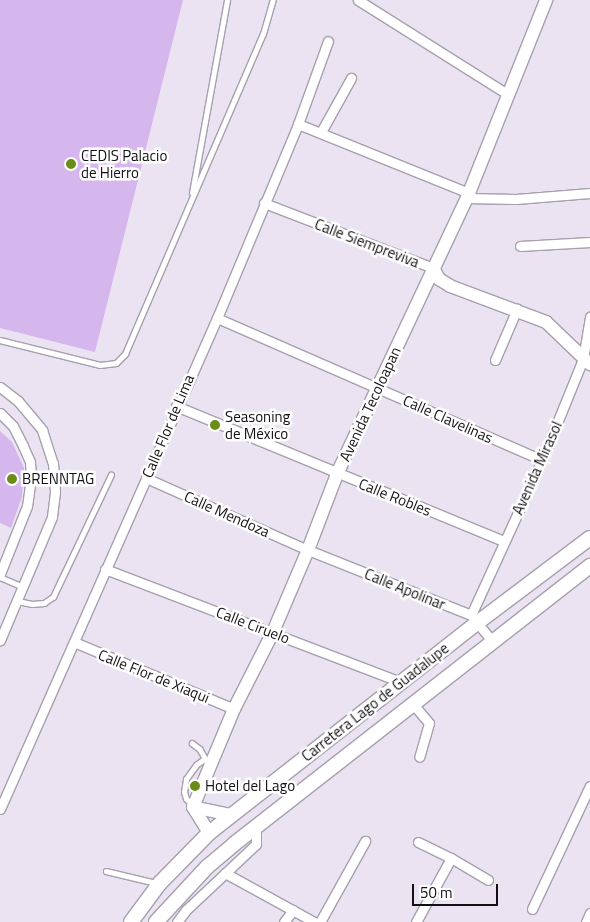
<!DOCTYPE html>
<html>
<head>
<meta charset="utf-8">
<style>
	body { margin:0 }
	#map { position:relative; width:590px; height:922px; overflow:hidden; background:#ebe3f1; font-family:"Titillium Web",sans-serif }
	div>[style] { position:absolute }
	[style*='--x'] { left:calc(var(--x)*1px); top:calc(var(--y)*1px); width:calc(var(--w)*1px); rotate:calc(var(--a)*1deg) }
	.building>* { inset:0; background:#d5b7ed }
	.roads { filter:drop-shadow(1px 0 #a79fad) drop-shadow(-1px 0 #a79fad) drop-shadow(0 1px #a79fad) drop-shadow(0 -1px #a79fad) }
	.lane>* { height:4.5px; margin:-2.25px; padding:0 2.25px; transform-origin:2.25px; border-radius:2.25px; background:#fff }
	.street>* { height:9px; margin:-4.5px; padding:0 4.5px; transform-origin:4.5px; border-radius:4.5px; background:#fff }
	.secondary>* { height:12px; margin:-6px; padding:0 6px; transform-origin:6px; border-radius:6px; background:#fff }
	.primary>* { height:14px; margin:-7px; padding:0 7px; transform-origin:7px; border-radius:7px; background:#fff }
	.dots>* { width:14px; height:14px; translate:-50% -50%; box-sizing:border-box; border:2px solid #fff; border-radius:50% }
	span { translate:-50% -50%; white-space:nowrap; text-align:center; line-height:1.15; -webkit-text-stroke:5px #fff; paint-order:stroke }
	.poi-label { font-size:15px; color:#131015 }
	.left { translate:0 -50%; text-align:left }
	.street-label { font-size:15px; color:#131015 }
	.scale { position:absolute; left:412px; top:884px; width:86px; height:22px; box-sizing:border-box; border:2px solid #131015; border-top:0; padding-left:6px; font-size:15px; line-height:18px; white-space:nowrap; color:#131015; -webkit-text-stroke:4px #fff; paint-order:stroke }
</style>
</head>
<body>
<div id="map">
	<div class="building">
		<div style="clip-path:polygon(0 0,183px 0,95px 352px,0 328px)"></div>
		<div style="clip-path:polygon(0 431px,12px 442px,24px 468px,22px 497px,11px 528px,0 523px)"></div>
	</div>
	<div class="roads">
		<div class="lane">
			<div style="--x:192;--y:193;--w:196;--a:-79.7"></div>
			<div style="--x:0;--y:340;--w:103;--a:14"></div>
			<div style="--x:100;--y:365;--w:16;--a:-7"></div>
			<div style="--x:116;--y:363;--w:13;--a:-45"></div>
			<div style="--x:125;--y:354;--w:348;--a:-66.7"></div>
			<div style="--x:263;--y:34;--w:35;--a:-74"></div>
			<div style="--x:0;--y:577;--w:26;--a:23"></div>
			<div style="--x:18;--y:601;--w:14;--a:12"></div>
			<div style="--x:32;--y:604;--w:12;--a:-5"></div>
			<div style="--x:44;--y:603;--w:11;--a:-34"></div>
			<div style="--x:53;--y:597;--w:135;--a:-64.6"></div>
			<div style="--x:192;--y:743;--w:10;--a:37"></div>
			<div style="--x:200;--y:749;--w:13;--a:61"></div>
			<div style="--x:192;--y:805;--w:8;--a:-135"></div>
			<div style="--x:186;--y:799;--w:7;--a:-106"></div>
			<div style="--x:184;--y:792;--w:13;--a:-81"></div>
			<div style="--x:186;--y:779;--w:17;--a:-54"></div>
			<div style="--x:196;--y:765;--w:10;--a:-37"></div>
			<div style="--x:106;--y:871;--w:51;--a:13.5"></div>
		</div>
		<div class="street">
			<div style="--x:358;--y:0;--w:178;--a:32.2"></div>
			<div style="--x:298;--y:124;--w:184;--a:22"></div>
			<div style="--x:321;--y:132;--w:62;--a:-60.9"></div>
			<div style="--x:466;--y:198;--w:50;--a:1.1"></div>
			<div style="--x:516;--y:199;--w:74;--a:-4.6"></div>
			<div style="--x:264;--y:203;--w:181;--a:21"></div>
			<div style="--x:520;--y:246;--w:70;--a:-3.3"></div>
			<div style="--x:217;--y:318;--w:355;--a:23.6"></div>
			<div style="--x:495;--y:360;--w:56;--a:-66.7"></div>
			<div style="--x:0;--y:387;--w:23;--a:38"></div>
			<div style="--x:18;--y:401;--w:38;--a:50"></div>
			<div style="--x:42;--y:430;--w:35;--a:72"></div>
			<div style="--x:53;--y:463;--w:29;--a:86"></div>
			<div style="--x:55;--y:492;--w:25;--a:97"></div>
			<div style="--x:52;--y:517;--w:134;--a:112.9"></div>
			<div style="--x:176;--y:406;--w:355;--a:22.4"></div>
			<div style="--x:0;--y:413;--w:18;--a:45"></div>
			<div style="--x:13;--y:426;--w:22;--a:63"></div>
			<div style="--x:23;--y:446;--w:17;--a:66"></div>
			<div style="--x:30;--y:462;--w:16;--a:86"></div>
			<div style="--x:31;--y:478;--w:28;--a:98"></div>
			<div style="--x:27;--y:506;--w:73;--a:111.7"></div>
			<div style="--x:146;--y:478;--w:177;--a:24"></div>
			<div style="--x:308;--y:550;--w:175;--a:21.7"></div>
			<div style="--x:471;--y:615;--w:33;--a:51"></div>
			<div style="--x:105;--y:569;--w:317;--a:20.9"></div>
			<div style="--x:471;--y:615;--w:170;--a:-65.4"></div>
			<div style="--x:542;--y:460;--w:109;--a:-67.9"></div>
			<div style="--x:583;--y:359;--w:43;--a:-80.5"></div>
			<div style="--x:74;--y:642;--w:173;--a:22.7"></div>
			<div style="--x:413;--y:704;--w:25;--a:50"></div>
			<div style="--x:429;--y:723;--w:35;--a:106"></div>
			<div style="--x:0;--y:809;--w:537;--a:-66.16"></div>
			<div style="--x:217;--y:318;--w:210;--a:-67.3"></div>
			<div style="--x:298;--y:124;--w:88;--a:-70.1"></div>
			<div style="--x:418;--y:842;--w:37;--a:26"></div>
			<div style="--x:451;--y:858;--w:43;--a:30.7"></div>
			<div style="--x:225;--y:873;--w:102;--a:28.8"></div>
			<div style="--x:532;--y:909;--w:136;--a:-64.8"></div>
			<div style="--x:177;--y:922;--w:15;--a:-53"></div>
			<div style="--x:186;--y:910;--w:96;--a:-43.3"></div>
			<div style="--x:256;--y:844;--w:12;--a:-90"></div>
			<div style="--x:256;--y:832;--w:4;--a:-146"></div>
			<div style="--x:284;--y:922;--w:15;--a:-53"></div>
			<div style="--x:320;--y:922;--w:93;--a:-60.9"></div>
			<div style="--x:416;--y:922;--w:73;--a:-61.3"></div>
			<div style="--x:586;--y:922;--w:10;--a:-66"></div>
		</div>
		<div class="secondary">
			<div style="--x:433;--y:268;--w:13;--a:61"></div>
			<div style="--x:439;--y:279;--w:13;--a:32"></div>
			<div style="--x:450;--y:286;--w:103;--a:20.6"></div>
			<div style="--x:546;--y:322;--w:61;--a:43.7"></div>
			<div style="--x:193;--y:807;--w:106;--a:-67.3"></div>
			<div style="--x:234;--y:709;--w:86;--a:-63.1"></div>
			<div style="--x:273;--y:632;--w:89;--a:-66.9"></div>
			<div style="--x:308;--y:550;--w:81;--a:-69.1"></div>
			<div style="--x:337;--y:474;--w:310;--a:-64.8"></div>
			<div style="--x:469;--y:193;--w:208;--a:-68.2"></div>
			<div style="--x:193;--y:807;--w:39;--a:12"></div>
			<div style="--x:193;--y:807;--w:31;--a:58"></div>
		</div>
		<div class="primary">
			<div style="--x:131;--y:922;--w:49;--a:-53.4"></div>
			<div style="--x:160;--y:883;--w:70;--a:-45.6"></div>
			<div style="--x:209;--y:833;--w:340;--a:-38.1"></div>
			<div style="--x:477;--y:623;--w:141;--a:-37"></div>
			<div style="--x:156;--y:922;--w:75;--a:-47.2"></div>
			<div style="--x:207;--y:867;--w:35;--a:-40"></div>
			<div style="--x:234;--y:844;--w:452;--a:-38"></div>
		</div>
	</div>
	<div class="dots">
		<div style="left:71px;top:164px;background:#698d17"></div>
		<div style="left:215px;top:425px;background:#698d17"></div>
		<div style="left:12px;top:479px;background:#698d17"></div>
		<div style="left:195px;top:786px;background:#698d17"></div>
	</div>
	<div class="poi-label">
		<span class="left" style="left:81px;top:164px">CEDIS Palacio<br>de Hierro</span>
		<span class="left" style="left:225px;top:425px">Seasoning<br>de México</span>
		<span class="left" style="left:22px;top:479px">BRENNTAG</span>
		<span class="left" style="left:205px;top:786px">Hotel del Lago</span>
	</div>
	<div class="street-label">
		<span style="left:367px;top:243px;rotate:21deg">Calle Siempreviva</span>
		<span style="left:370px;top:404px;rotate:-65deg">Avenida Tecoloapan</span>
		<span style="left:448px;top:419px;rotate:24deg">Calle Clavelinas</span>
		<span style="left:168px;top:426px;rotate:-67deg">Calle Flor de Lima</span>
		<span style="left:537px;top:468px;rotate:-66deg">Avenida Mirasol</span>
		<span style="left:395px;top:497px;rotate:22deg">Calle Robles</span>
		<span style="left:227px;top:514px;rotate:24deg">Calle Mendoza</span>
		<span style="left:405px;top:589px;rotate:22deg">Calle Apolinar</span>
		<span style="left:253px;top:625px;rotate:21deg">Calle Ciruelo</span>
		<span style="left:154px;top:676px;rotate:22deg">Calle Flor de Xiaqui</span>
		<span style="left:375px;top:702px;rotate:-38deg">Carretera Lago de Guadalupe</span>
	</div>
	<div class="scale">50 m</div>
</div>
</body>
</html>
